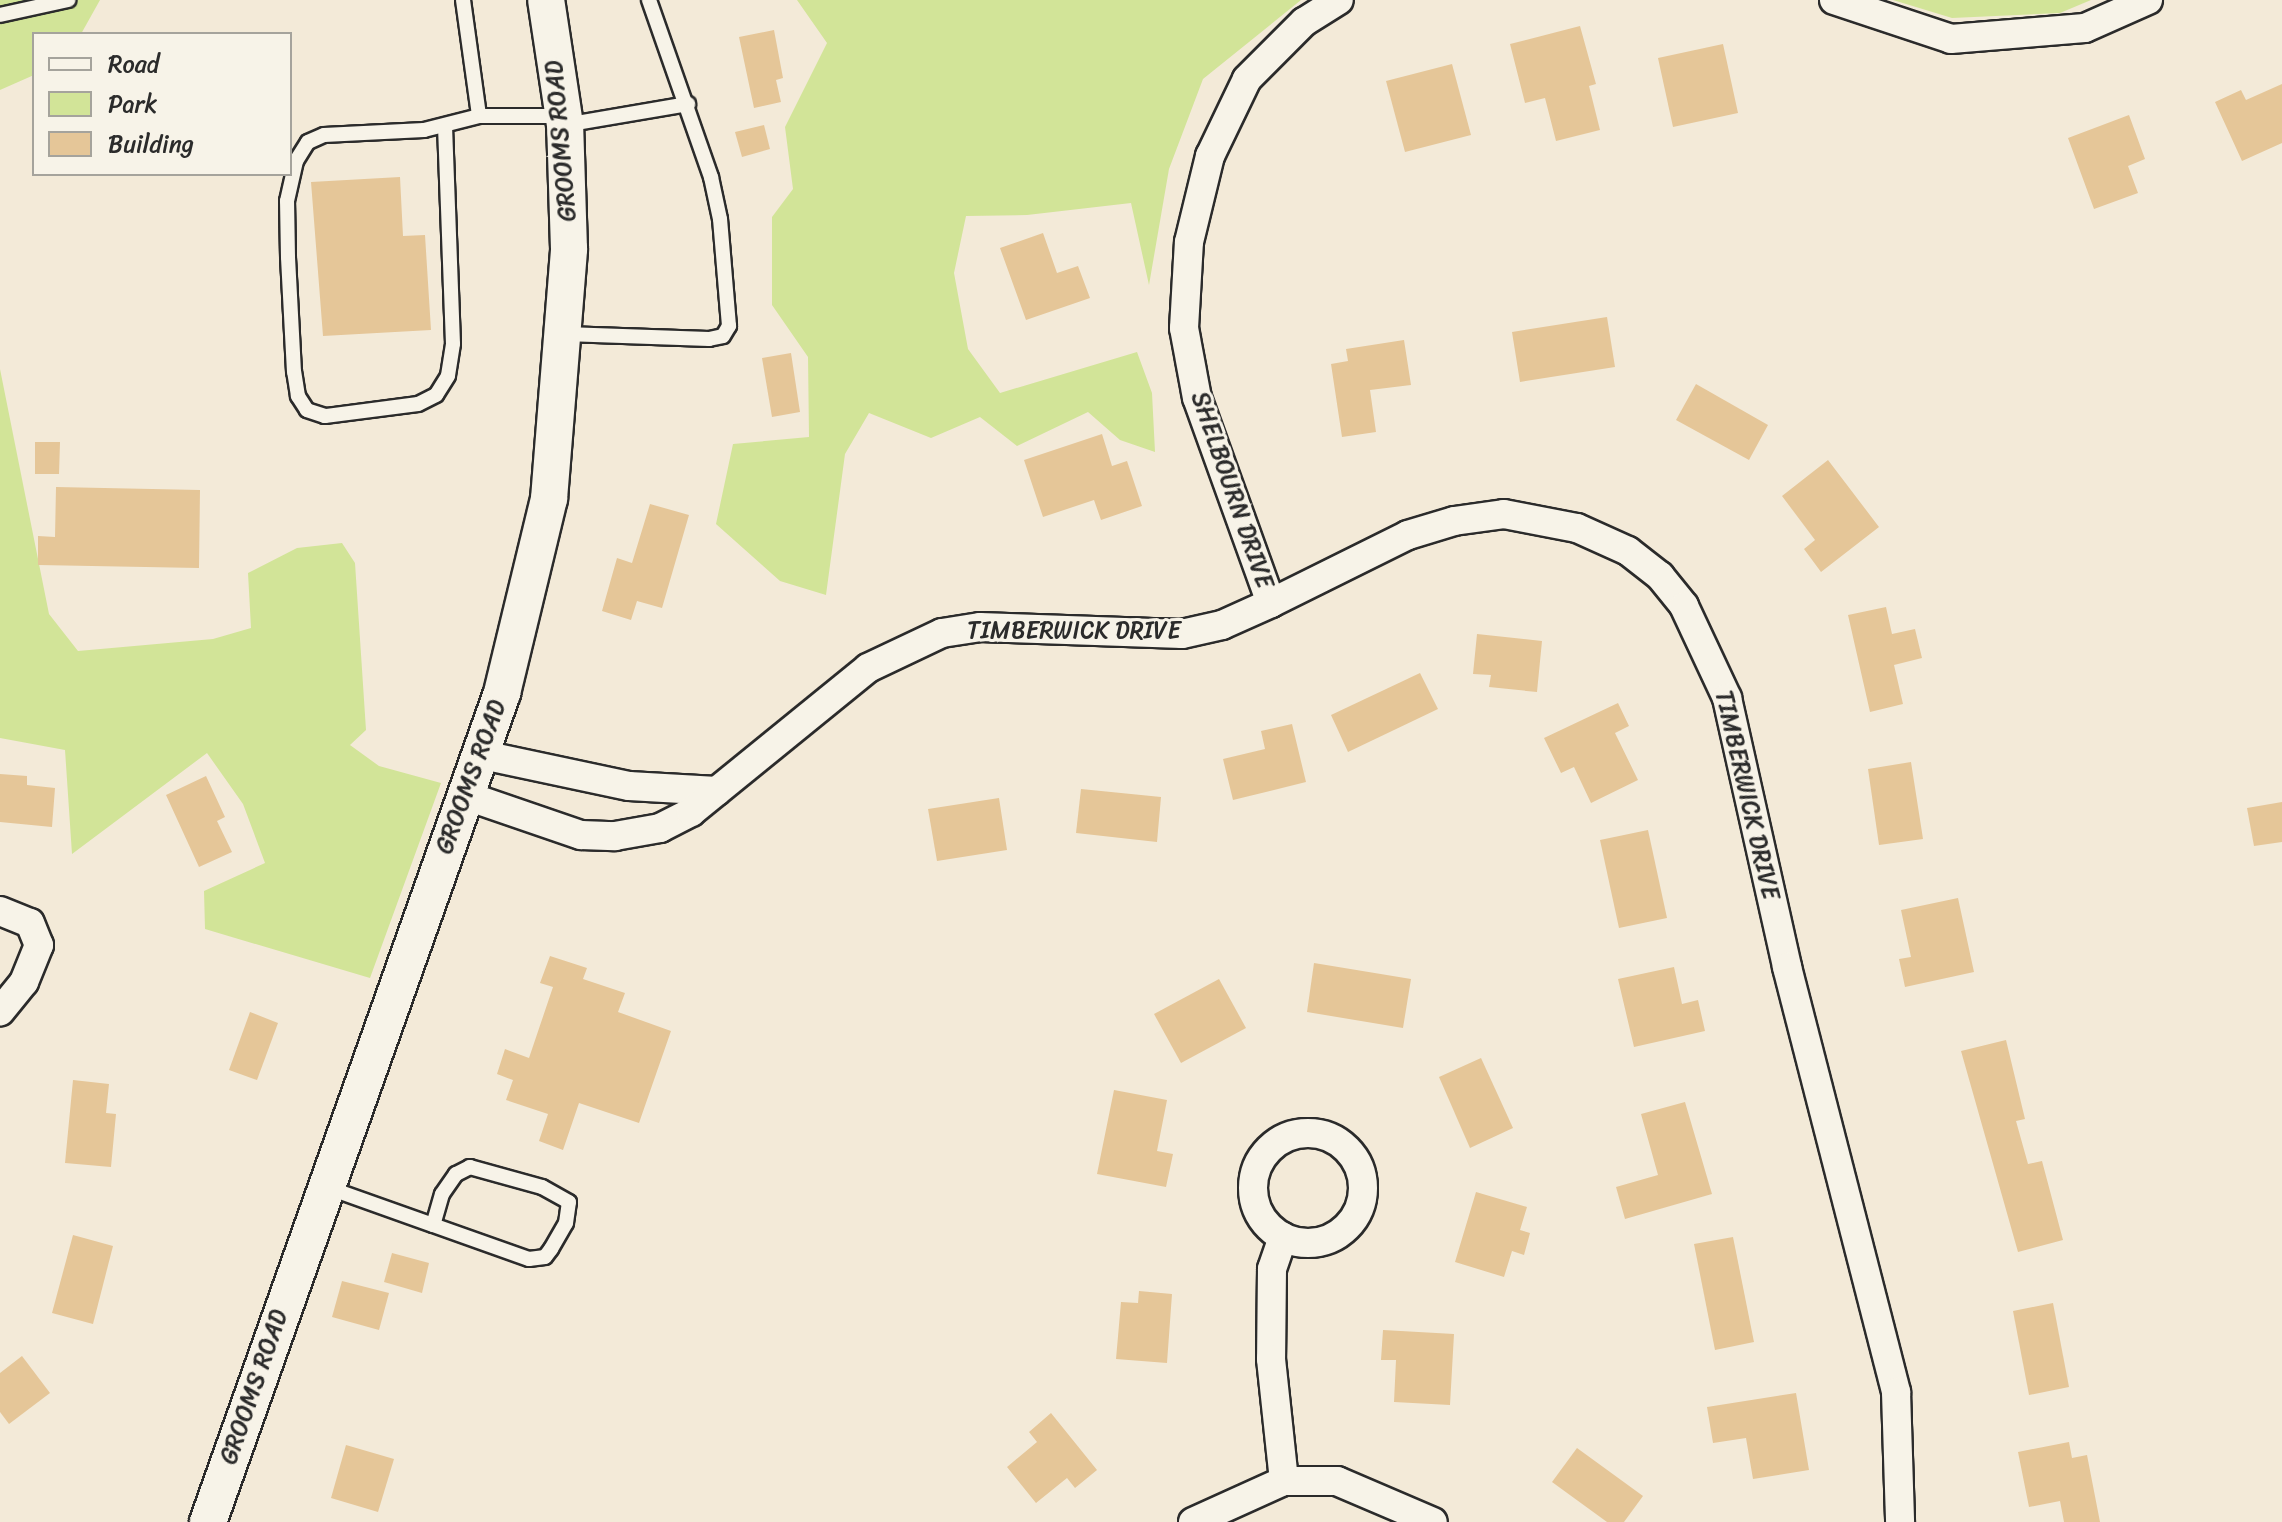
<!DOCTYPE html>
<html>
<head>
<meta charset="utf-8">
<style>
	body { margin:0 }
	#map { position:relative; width:2282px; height:1522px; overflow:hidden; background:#f3ead8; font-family:Sriracha,sans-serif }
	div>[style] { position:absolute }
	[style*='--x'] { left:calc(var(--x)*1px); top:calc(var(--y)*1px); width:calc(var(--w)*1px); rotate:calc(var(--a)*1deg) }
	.green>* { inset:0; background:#d2e498 }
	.building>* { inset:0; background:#e5c698 }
	.roads { filter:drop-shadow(2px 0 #2b2b2b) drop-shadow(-2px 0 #2b2b2b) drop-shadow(0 2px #2b2b2b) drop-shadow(0 -2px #2b2b2b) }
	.service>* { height:14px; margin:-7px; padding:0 7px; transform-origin:7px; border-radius:7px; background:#f7f3e8 }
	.minor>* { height:28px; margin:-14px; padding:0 14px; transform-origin:14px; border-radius:14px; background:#f7f3e8 }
	.minor>.ring { margin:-14px; padding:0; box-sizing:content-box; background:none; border:28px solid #f7f3e8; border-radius:50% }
	.tertiary>* { height:36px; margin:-18px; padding:0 18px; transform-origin:18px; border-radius:18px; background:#f7f3e8 }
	span { translate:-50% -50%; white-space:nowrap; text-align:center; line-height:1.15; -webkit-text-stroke:6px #f7f3e8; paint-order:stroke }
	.street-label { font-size:24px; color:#2b2b2b }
	.legend { position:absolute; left:32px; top:32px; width:260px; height:144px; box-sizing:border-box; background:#f7f3e8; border:2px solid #a5a39c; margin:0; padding:10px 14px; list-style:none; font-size:24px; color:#2b2b2b }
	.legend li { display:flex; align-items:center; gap:16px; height:40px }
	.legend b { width:40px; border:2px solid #a5a39c }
</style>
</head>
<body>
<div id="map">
	<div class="green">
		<div style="clip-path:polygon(0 0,100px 0,81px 34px,34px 34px,34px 75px,0 90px)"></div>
		<div style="clip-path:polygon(797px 0,1301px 0,1203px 79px,1169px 169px,1149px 285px,1131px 203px,1027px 215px,966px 216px,954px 273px,968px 349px,1000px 393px,1137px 352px,1152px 393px,1155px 452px,1120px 440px,1088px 412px,1017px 446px,980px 417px,931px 438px,869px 413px,845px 454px,826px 595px,780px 581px,716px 524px,733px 444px,809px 437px,808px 357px,772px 305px,772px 217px,793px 189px,785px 127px,827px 43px)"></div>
		<div style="clip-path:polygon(1893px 0,2091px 0,2060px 13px,1952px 18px)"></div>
		<div style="clip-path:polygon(0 369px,49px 614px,78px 651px,213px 639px,251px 628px,248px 573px,297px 548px,342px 543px,355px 563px,366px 730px,350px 745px,379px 766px,441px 783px,370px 978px,205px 929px,204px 891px,265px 863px,243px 804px,207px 753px,72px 854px,65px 750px,0 738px)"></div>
	</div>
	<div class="building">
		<div style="clip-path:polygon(1580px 26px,1596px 84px,1589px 86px,1600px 130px,1556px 141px,1545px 98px,1525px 103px,1510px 44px)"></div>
		<div style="clip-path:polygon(774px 30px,783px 78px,776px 80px,781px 102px,754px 108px,739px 37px)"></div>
		<div style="clip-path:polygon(1723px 44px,1738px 113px,1673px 127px,1658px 58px)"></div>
		<div style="clip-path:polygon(1452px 64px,1471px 135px,1405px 152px,1386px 81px)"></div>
		<div style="clip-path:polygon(2282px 84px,2282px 143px,2242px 161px,2215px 102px,2241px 90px,2246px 100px)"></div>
		<div style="clip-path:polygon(2129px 115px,2145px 159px,2128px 166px,2138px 193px,2094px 209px,2068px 138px)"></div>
		<div style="clip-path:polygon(764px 125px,770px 149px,742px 157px,735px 132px)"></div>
		<div style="clip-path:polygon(400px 177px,403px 236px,425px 235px,431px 330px,323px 336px,311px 182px)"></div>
		<div style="clip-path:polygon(1043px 233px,1057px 273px,1078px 266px,1090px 298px,1026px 320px,1000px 248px)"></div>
		<div style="clip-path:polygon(1607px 317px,1615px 367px,1520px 382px,1512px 332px)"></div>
		<div style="clip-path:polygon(1404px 340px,1411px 385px,1370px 390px,1376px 432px,1342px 437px,1331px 364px,1348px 361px,1346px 349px)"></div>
		<div style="clip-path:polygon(791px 353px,800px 412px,772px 417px,762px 358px)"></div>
		<div style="clip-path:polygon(1696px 384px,1768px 425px,1749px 460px,1676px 420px)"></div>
		<div style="clip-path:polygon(1102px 434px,1112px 466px,1127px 461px,1142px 506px,1101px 520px,1094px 500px,1043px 517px,1024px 460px)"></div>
		<div style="clip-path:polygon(35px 442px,60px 442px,59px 474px,35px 474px)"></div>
		<div style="clip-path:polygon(1828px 460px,1879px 527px,1821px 572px,1804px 549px,1815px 540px,1782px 496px)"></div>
		<div style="clip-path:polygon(56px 487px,200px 490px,199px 568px,38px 565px,38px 536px,55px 537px)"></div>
		<div style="clip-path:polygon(650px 504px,689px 515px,662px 608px,637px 601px,631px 620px,602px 611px,617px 558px,632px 563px)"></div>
		<div style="clip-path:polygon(1886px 607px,1892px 634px,1915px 629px,1922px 658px,1894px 665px,1903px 704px,1870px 712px,1848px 615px)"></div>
		<div style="clip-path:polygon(1477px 634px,1542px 641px,1537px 692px,1489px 687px,1491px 675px,1473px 674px)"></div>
		<div style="clip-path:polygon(1420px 673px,1438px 709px,1348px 752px,1331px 715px)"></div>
		<div style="clip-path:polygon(1618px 703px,1629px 726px,1615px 733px,1638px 780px,1591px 803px,1574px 767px,1561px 773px,1544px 738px)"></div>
		<div style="clip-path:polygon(1292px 724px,1306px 782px,1233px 800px,1223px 759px,1265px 749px,1261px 731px)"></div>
		<div style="clip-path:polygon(1911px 762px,1923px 839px,1879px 845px,1868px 769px)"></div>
		<div style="clip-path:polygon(0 774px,27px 776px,27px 785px,55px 788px,52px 827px,0 822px)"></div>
		<div style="clip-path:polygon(206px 776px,225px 817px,217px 821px,232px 852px,199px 867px,166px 795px)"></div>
		<div style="clip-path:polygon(1081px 789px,1161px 797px,1157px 842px,1076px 833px)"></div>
		<div style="clip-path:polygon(999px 798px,1007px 850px,937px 861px,928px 809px)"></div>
		<div style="clip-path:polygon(2282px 802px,2282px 842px,2254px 846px,2247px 808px)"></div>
		<div style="clip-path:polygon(1648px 830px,1667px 918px,1619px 928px,1600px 840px)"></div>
		<div style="clip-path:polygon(1958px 898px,1974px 972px,1905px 987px,1899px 959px,1911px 957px,1901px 910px)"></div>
		<div style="clip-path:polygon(550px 956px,587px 968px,583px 979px,625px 993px,618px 1012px,671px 1031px,639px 1123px,579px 1103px,563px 1150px,539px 1141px,548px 1114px,506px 1100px,513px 1080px,497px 1074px,505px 1049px,529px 1058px,553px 987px,540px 983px)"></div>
		<div style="clip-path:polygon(1314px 963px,1411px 979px,1403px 1028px,1307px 1012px)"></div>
		<div style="clip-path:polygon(1674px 967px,1682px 1004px,1698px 1000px,1705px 1031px,1634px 1047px,1618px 979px)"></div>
		<div style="clip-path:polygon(1219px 979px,1246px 1028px,1181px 1063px,1154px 1014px)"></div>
		<div style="clip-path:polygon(250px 1012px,278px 1023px,257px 1080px,229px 1070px)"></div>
		<div style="clip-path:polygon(2006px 1040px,2025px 1119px,2016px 1121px,2028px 1164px,2042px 1161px,2063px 1240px,2018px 1252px,1961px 1051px)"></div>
		<div style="clip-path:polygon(1481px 1058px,1513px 1128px,1470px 1148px,1439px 1077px)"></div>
		<div style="clip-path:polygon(73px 1080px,109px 1084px,106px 1113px,116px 1114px,111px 1167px,65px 1163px)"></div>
		<div style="clip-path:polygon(1114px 1090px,1167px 1100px,1157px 1151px,1173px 1154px,1166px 1187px,1097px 1174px)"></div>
		<div style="clip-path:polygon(1685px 1102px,1712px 1194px,1625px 1219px,1616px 1187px,1658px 1175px,1641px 1114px)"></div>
		<div style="clip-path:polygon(1476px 1192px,1527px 1207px,1520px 1230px,1530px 1233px,1524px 1255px,1512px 1251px,1504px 1277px,1455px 1262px)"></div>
		<div style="clip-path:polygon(73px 1235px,113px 1246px,93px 1324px,52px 1313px)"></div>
		<div style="clip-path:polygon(1733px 1237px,1754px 1342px,1715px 1350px,1694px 1244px)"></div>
		<div style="clip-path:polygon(392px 1253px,429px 1263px,422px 1293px,384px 1282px)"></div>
		<div style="clip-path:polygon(342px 1281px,389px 1293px,379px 1330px,332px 1317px)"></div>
		<div style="clip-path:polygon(1139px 1291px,1172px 1294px,1167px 1363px,1116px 1359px,1121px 1302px,1138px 1303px)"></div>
		<div style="clip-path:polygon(2053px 1303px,2069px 1387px,2029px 1395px,2013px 1311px)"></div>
		<div style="clip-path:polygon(1383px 1330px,1454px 1334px,1450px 1405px,1394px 1402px,1396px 1360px,1381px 1360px)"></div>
		<div style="clip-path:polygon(22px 1356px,50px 1393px,9px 1424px,0 1412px,0 1373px)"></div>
		<div style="clip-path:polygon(1796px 1393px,1809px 1470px,1753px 1479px,1746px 1438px,1713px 1443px,1707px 1407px)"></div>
		<div style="clip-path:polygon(1051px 1413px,1097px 1470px,1075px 1488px,1067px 1478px,1036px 1503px,1007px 1467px,1037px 1442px,1029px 1432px)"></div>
		<div style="clip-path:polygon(2069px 1442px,2072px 1458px,2087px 1455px,2100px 1522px,2064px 1522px,2060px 1501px,2029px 1507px,2018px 1452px)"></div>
		<div style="clip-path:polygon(346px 1445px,394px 1459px,378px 1512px,331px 1498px)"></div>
		<div style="clip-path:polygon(1577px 1448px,1643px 1496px,1624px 1522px,1607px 1522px,1552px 1482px)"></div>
	</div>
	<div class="roads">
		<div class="service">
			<div style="--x:463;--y:0;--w:117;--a:82.1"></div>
			<div style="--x:479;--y:116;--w:84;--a:0"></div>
			<div style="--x:0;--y:15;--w:70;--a:-12.4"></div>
			<div style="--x:565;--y:125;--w:125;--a:-9.7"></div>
			<div style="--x:445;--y:126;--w:218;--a:87.9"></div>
			<div style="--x:453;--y:344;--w:32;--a:99"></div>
			<div style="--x:448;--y:376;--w:22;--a:122"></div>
			<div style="--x:436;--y:395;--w:20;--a:153"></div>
			<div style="--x:418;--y:404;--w:94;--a:172.6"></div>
			<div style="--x:325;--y:416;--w:19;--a:-162"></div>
			<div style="--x:307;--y:410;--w:17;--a:-123"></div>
			<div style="--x:298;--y:396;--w:24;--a:-99"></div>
			<div style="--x:294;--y:372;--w:115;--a:-93"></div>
			<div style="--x:288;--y:257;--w:56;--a:-91"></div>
			<div style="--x:287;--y:201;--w:41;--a:-77.3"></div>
			<div style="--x:296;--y:161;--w:22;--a:-58"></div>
			<div style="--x:308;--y:142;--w:17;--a:-24"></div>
			<div style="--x:324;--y:135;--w:100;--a:-2.9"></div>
			<div style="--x:424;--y:130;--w:57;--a:-14.3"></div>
			<div style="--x:565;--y:334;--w:144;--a:2"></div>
			<div style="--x:709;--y:339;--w:14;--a:-12"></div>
			<div style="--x:723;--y:336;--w:12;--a:-59"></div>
			<div style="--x:729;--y:326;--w:107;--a:-94.8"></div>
			<div style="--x:720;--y:219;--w:43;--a:-102.1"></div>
			<div style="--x:711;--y:177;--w:188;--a:-109.3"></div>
			<div style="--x:329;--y:1188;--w:110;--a:19.6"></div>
			<div style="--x:433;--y:1225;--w:102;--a:19.5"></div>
			<div style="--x:529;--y:1259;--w:16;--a:-7"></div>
			<div style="--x:545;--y:1257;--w:10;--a:-53"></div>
			<div style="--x:551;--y:1249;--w:30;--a:-60"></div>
			<div style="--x:566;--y:1223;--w:21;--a:-82"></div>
			<div style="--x:569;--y:1202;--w:31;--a:-151"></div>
			<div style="--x:542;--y:1187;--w:75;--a:-164.5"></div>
			<div style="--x:470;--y:1167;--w:16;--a:153"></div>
			<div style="--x:456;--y:1174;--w:24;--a:125"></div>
			<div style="--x:442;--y:1194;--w:32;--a:106"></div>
		</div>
		<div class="minor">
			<div style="--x:1834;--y:0;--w:123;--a:18.4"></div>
			<div style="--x:1951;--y:39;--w:134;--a:-4.7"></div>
			<div style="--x:2085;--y:28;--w:69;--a:-24"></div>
			<div style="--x:1271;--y:603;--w:218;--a:-109.8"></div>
			<div style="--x:1197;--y:398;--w:71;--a:-100.5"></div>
			<div style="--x:1184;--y:328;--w:86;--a:-86.7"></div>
			<div style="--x:1189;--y:242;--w:89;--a:-76.3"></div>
			<div style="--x:1210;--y:156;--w:85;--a:-64.3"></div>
			<div style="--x:1247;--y:79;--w:81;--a:-45"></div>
			<div style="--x:1304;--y:22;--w:41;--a:-32.2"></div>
			<div style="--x:478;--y:754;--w:154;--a:12"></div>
			<div style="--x:629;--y:786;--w:88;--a:3.3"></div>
			<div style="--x:464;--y:795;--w:124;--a:18.9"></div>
			<div style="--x:581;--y:835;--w:34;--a:2"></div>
			<div style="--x:615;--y:836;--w:46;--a:-10.1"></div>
			<div style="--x:660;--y:828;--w:35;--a:-27"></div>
			<div style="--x:691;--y:812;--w:228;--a:-39.1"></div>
			<div style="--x:868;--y:668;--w:82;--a:-25.3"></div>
			<div style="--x:942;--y:633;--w:38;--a:-9"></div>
			<div style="--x:980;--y:627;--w:202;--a:2"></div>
			<div style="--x:1182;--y:634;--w:41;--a:-12.7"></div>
			<div style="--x:1222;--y:625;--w:54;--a:-24.2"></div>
			<div style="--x:1271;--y:603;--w:153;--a:-26.4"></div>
			<div style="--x:1408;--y:535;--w:48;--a:-16.9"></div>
			<div style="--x:1454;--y:521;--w:50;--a:-8"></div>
			<div style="--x:1504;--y:514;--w:74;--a:10.9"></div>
			<div style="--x:1577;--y:528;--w:56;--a:24.3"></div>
			<div style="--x:1628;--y:551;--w:41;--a:38"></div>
			<div style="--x:1660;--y:576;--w:38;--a:51"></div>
			<div style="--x:1684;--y:606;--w:102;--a:64.9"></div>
			<div style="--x:1727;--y:698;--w:276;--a:77.4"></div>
			<div style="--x:1787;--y:967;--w:439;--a:75.6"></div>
			<div style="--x:1896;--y:1392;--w:130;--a:88.2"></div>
			<div style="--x:0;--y:911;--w:32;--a:22"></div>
			<div style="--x:30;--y:923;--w:24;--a:68"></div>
			<div style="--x:39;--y:945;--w:40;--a:112"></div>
			<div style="--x:24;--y:982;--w:38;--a:129"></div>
			<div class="ring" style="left:1253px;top:1133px;width:82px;height:82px"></div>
			<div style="--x:1283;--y:1237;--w:34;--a:109"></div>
			<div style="--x:1272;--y:1269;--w:90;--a:90.6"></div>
			<div style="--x:1271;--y:1359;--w:123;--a:83.9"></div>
			<div style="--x:1193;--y:1522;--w:100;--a:-24.3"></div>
			<div style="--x:1284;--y:1481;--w:53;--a:0"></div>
			<div style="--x:1337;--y:1481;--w:104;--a:23.1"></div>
		</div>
		<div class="tertiary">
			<div style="--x:208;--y:1522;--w:880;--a:-70.47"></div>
			<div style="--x:502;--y:693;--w:200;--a:-76.4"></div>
			<div style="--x:549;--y:499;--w:251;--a:-85.4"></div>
			<div style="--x:569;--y:249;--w:124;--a:-91.8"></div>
			<div style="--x:565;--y:125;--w:126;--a:-98.6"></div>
		</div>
	</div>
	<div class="street-label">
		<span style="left:561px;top:141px;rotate:-95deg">GROOMS ROAD</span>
		<span style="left:1232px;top:490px;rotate:71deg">SHELBOURN DRIVE</span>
		<span style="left:1074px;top:631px">TIMBERWICK DRIVE</span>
		<span style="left:471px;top:777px;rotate:-70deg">GROOMS ROAD</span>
		<span style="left:1747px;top:795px;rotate:77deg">TIMBERWICK DRIVE</span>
		<span style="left:254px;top:1387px;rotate:-71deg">GROOMS ROAD</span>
	</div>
	<ul class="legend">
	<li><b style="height:10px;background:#f7f3e8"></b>Road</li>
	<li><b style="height:22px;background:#d2e498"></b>Park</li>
	<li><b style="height:22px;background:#e5c698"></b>Building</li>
	</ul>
</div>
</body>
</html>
